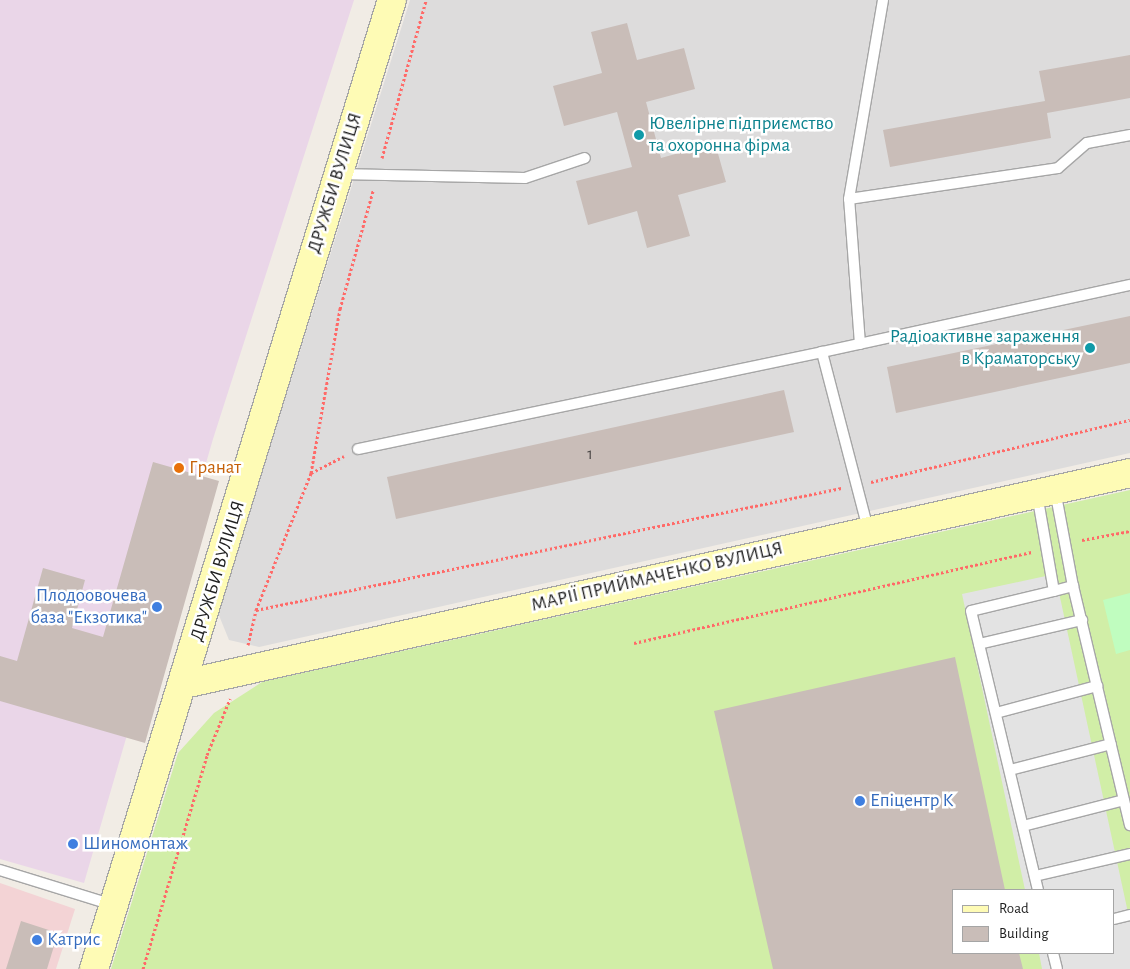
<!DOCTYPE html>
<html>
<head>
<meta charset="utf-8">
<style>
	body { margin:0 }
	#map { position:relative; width:1130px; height:969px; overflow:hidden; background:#f1ece5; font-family:"Alegreya Sans",sans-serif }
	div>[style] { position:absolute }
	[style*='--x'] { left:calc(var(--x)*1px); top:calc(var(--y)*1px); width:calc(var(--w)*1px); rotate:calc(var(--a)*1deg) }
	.residential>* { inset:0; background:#dddcdc }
	.commercial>* { inset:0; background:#f3d3d5 }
	.industrial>* { inset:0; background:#ead6e8 }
	.grass>* { inset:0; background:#d1eea7 }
	.park>* { inset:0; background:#c0fdbf }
	.parking>* { inset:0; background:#e3e3e3 }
	.building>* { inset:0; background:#c9bdb8 }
	.path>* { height:3px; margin-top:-1.5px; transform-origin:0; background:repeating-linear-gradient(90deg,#ff6a68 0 2.5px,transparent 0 5px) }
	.roads { filter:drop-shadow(1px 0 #a6a6a6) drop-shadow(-1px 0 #a6a6a6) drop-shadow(0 1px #a6a6a6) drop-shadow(0 -1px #a6a6a6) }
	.lane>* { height:10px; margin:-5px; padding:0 5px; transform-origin:5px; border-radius:5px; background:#fff }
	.secondary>* { height:28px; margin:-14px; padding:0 14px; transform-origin:14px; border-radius:14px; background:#fefbb5 }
	.dots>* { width:14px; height:14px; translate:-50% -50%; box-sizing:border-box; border:2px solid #fff; border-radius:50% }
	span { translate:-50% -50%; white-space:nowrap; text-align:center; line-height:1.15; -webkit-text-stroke:5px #fff; paint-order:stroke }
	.number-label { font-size:16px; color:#4a4645 }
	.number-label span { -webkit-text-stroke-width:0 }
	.culture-label { font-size:19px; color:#0d838f }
	.left { translate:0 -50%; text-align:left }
	.right { translate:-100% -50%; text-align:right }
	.street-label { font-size:19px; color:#1f1f1f }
	.food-label { font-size:19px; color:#c56008 }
	.shop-label { font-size:19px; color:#366cbe }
	.legend { position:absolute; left:952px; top:889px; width:162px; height:65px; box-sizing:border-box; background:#fff; border:1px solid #a5a5a5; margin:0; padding:6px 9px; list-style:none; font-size:15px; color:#1f1f1f }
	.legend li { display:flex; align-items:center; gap:10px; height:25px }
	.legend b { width:25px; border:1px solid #a5a5a5 }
</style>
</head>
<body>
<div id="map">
	<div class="residential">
		<div style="clip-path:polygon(410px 0,1130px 0,1130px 453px,259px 647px,229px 640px,218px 613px)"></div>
	</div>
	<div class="commercial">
		<div style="clip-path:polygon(0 883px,75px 909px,56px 969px,0 969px)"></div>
	</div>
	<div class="industrial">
		<div style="clip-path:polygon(0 0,354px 0,213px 439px,84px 883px,0 859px)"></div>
	</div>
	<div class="grass">
		<div style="clip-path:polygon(evenodd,1130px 490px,1130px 969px,111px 969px,178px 753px,214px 713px,262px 682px,1130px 490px,954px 890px,1114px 890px,1114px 953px,954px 953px,954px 890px)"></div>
	</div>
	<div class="park">
		<div style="clip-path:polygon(1130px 593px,1130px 650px,1116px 654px,1103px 600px)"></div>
	</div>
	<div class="parking">
		<div style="clip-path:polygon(1055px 574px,1130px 922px,1130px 969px,1042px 969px,1039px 953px,1114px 953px,1114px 890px,1025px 890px,962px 594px)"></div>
	</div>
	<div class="building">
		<div style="clip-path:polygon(627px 23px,637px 60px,684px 48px,695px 89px,646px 102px,661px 158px,715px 143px,726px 182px,678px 195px,690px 236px,647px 248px,637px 211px,588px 225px,576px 181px,632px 167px,617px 112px,564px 126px,553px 86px,602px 73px,591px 32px)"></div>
		<div style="clip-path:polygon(1130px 55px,1130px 98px,1047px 113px,1051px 138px,890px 167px,883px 130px,1045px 101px,1039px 71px)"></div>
		<div style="clip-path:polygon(1130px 316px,1130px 363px,896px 413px,887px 367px)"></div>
		<div style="clip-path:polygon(784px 390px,794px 432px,396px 519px,387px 477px)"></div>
		<div style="clip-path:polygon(153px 462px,219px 481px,145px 743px,0 701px,0 656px,17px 661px,43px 568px,85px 580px,72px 628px,103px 637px)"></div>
		<div style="clip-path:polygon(955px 657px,1005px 890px,954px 890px,954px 953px,1019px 953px,1023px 969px,773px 969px,714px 711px)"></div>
		<div style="clip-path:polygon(21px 921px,58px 933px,47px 969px,6px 969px)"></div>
	</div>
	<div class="path">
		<div style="--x:382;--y:158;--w:164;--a:-74.4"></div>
		<div style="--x:311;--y:473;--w:167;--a:-80"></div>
		<div style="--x:340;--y:309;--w:123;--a:-74.4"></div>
		<div style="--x:871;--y:482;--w:266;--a:-13.5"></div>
		<div style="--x:1082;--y:540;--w:49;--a:-10.6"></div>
		<div style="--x:256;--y:610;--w:598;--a:-11.78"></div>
		<div style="--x:634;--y:643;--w:408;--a:-12.9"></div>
		<div style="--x:248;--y:645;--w:36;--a:-77"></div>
		<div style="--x:256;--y:610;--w:148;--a:-68.1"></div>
		<div style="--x:311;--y:473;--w:37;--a:-27"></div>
		<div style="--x:143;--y:969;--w:223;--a:-73.3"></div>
		<div style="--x:207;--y:755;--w:61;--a:-67.7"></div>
	</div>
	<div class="roads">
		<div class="lane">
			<div style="--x:339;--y:174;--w:186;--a:1.2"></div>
			<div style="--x:525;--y:178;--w:63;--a:-18.4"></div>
			<div style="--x:849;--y:199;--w:202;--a:-80.3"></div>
			<div style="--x:860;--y:344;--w:145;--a:-94.3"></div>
			<div style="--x:849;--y:199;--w:211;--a:-8.4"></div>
			<div style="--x:1058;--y:168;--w:38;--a:-41"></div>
			<div style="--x:1087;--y:143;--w:44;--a:-10.5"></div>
			<div style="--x:358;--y:449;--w:474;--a:-11.8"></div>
			<div style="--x:1055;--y:490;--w:98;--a:79.4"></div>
			<div style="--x:1073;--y:586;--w:246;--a:76.6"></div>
			<div style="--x:1037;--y:494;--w:98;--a:80.1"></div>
			<div style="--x:1054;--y:591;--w:85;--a:166.5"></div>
			<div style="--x:971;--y:611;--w:287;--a:76.5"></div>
			<div style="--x:868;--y:529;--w:183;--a:-104.6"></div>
			<div style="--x:822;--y:352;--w:315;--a:-12.3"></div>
			<div style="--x:1054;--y:591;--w:20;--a:-15"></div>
			<div style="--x:979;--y:644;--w:106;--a:-13.1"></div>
			<div style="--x:996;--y:713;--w:105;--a:-15"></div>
			<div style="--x:1010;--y:770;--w:104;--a:-14.4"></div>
			<div style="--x:1023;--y:826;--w:104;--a:-14.4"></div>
			<div style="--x:0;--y:870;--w:118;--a:17.2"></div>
			<div style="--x:1035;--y:876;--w:98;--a:-13"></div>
			<div style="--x:1114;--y:919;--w:16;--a:-14"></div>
			<div style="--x:1053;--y:953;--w:16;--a:76"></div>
		</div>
		<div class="secondary">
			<div style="--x:184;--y:684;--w:969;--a:-12.57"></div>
			<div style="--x:94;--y:969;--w:1014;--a:-72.91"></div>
		</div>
	</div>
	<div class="dots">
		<div style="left:639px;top:135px;background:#0f9aa8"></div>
		<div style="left:1090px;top:348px;background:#0f9aa8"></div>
		<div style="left:179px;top:468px;background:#e8710a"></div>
		<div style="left:157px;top:607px;background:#3f7fe0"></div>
		<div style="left:860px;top:801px;background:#3f7fe0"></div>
		<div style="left:73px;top:844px;background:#3f7fe0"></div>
		<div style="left:37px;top:940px;background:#3f7fe0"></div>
	</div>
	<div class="number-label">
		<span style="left:590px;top:454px">1</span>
	</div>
	<div class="culture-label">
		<span class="left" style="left:649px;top:135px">Ювелірне підприємство<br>та охоронна фірма</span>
		<span class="right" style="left:1080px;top:348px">Радіоактивне зараження<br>в Краматорську</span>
	</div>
	<div class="street-label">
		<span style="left:335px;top:183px;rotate:-73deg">ДРУЖБИ ВУЛИЦЯ</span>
		<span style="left:218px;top:571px;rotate:-73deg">ДРУЖБИ ВУЛИЦЯ</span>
		<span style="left:657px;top:577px;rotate:-13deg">МАРІЇ ПРИЙМАЧЕНКО ВУЛИЦЯ</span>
	</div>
	<div class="food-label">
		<span class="left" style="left:189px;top:468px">Гранат</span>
	</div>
	<div class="shop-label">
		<span class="right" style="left:147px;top:607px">Плодоовочева<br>база "Екзотика"</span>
		<span class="left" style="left:870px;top:801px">Епіцентр К</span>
		<span class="left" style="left:83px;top:844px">Шиномонтаж</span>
		<span class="left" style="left:47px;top:940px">Катрис</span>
	</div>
	<ul class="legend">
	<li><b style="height:6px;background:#fefbb5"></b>Road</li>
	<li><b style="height:14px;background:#c9bdb8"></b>Building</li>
	</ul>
</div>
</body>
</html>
